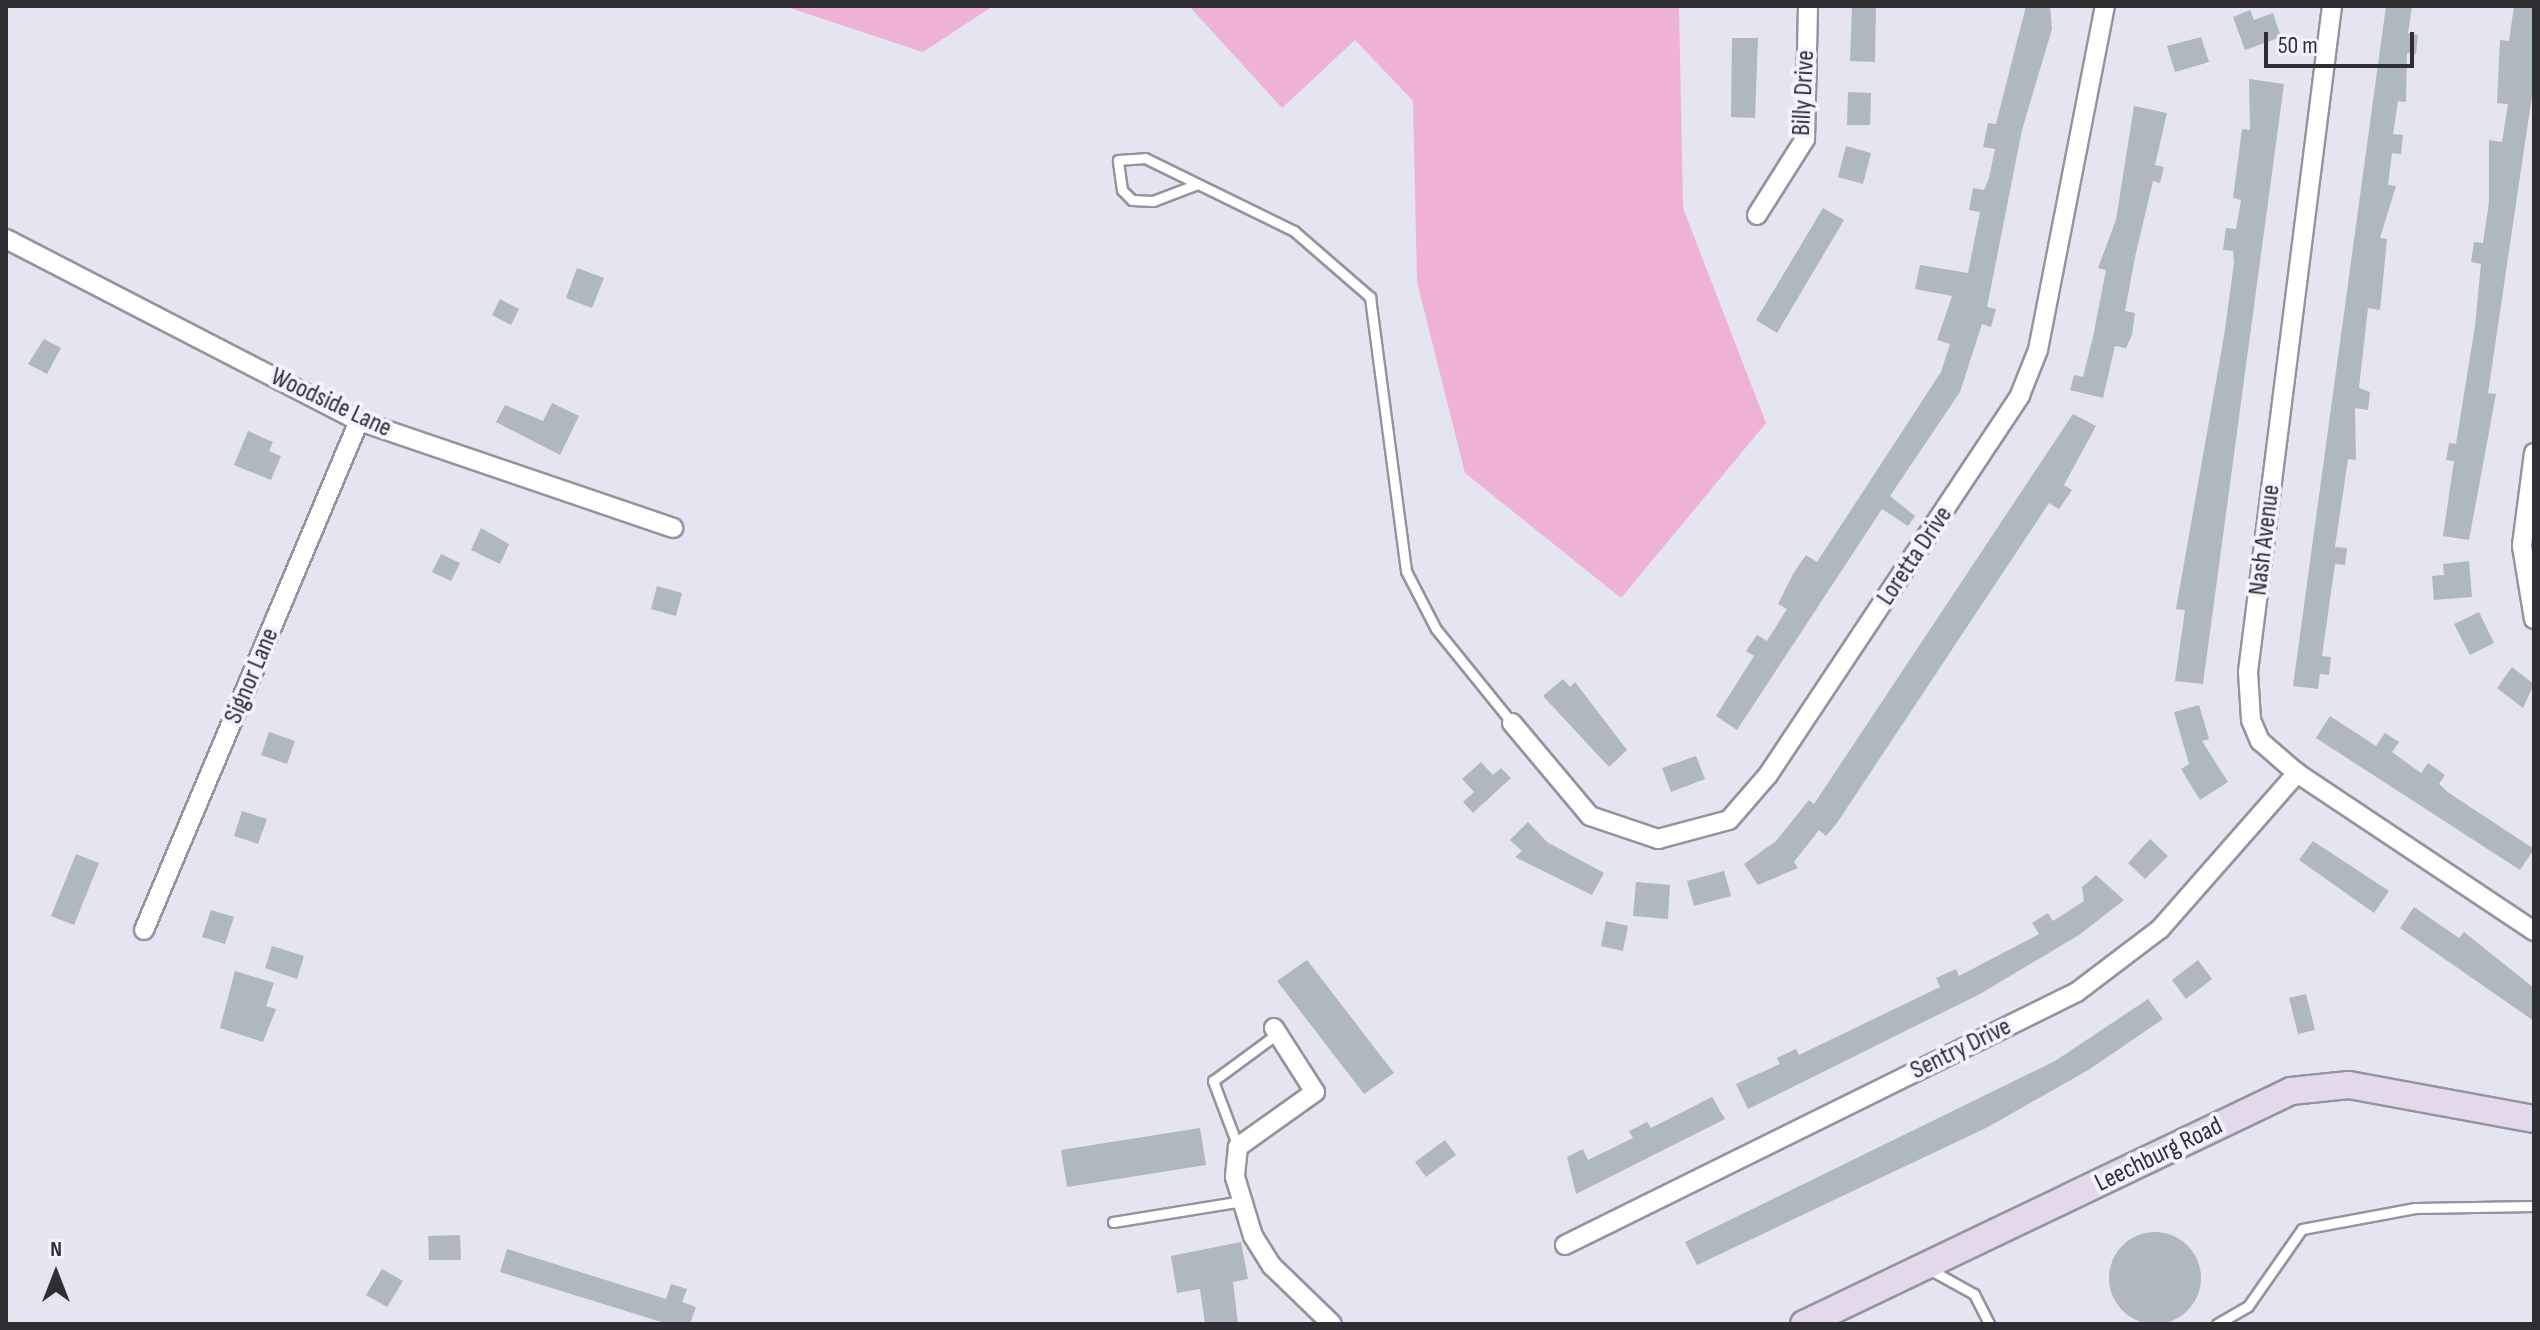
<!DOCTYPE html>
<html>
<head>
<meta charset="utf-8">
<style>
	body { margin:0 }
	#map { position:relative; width:2540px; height:1330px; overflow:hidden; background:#e4e5f0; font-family:"Sofia Sans Condensed",sans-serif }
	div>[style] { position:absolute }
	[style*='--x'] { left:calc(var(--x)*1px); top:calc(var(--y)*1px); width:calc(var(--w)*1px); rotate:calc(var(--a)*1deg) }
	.green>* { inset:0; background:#eeb2d4 }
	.building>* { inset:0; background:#afb7bf }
	.round { border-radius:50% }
	.roads { filter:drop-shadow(2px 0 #93949e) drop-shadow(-2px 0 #93949e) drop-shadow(0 2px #93949e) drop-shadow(0 -2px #93949e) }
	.lane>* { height:9px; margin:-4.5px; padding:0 4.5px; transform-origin:4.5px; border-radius:4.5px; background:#fff }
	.street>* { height:18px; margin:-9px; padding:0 9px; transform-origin:9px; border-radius:9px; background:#fff }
	.secondary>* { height:26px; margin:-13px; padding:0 13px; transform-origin:13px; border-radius:13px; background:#e4d9eb }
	span { translate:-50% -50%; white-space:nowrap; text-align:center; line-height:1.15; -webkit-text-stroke:8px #f2f3fe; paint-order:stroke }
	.street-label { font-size:26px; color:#2f2f33 }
	.frame { position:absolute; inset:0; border:8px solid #2f2f33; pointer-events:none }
	.north { position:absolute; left:16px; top:1234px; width:80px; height:80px; -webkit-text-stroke:6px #f2f3fe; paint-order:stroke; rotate:0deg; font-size:22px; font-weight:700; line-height:32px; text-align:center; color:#2f2f33 }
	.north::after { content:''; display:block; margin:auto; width:28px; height:36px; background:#2f2f33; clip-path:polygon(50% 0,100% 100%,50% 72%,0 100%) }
	.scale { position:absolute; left:2264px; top:32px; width:150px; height:36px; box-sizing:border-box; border:4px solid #2f2f33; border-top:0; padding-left:10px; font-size:24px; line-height:28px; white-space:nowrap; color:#2f2f33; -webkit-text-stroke:6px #f2f3fe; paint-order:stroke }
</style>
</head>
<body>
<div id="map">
	<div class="green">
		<div style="clip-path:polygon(784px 6px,993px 6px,923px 52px)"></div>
		<div style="clip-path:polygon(1189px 6px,1679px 6px,1683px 208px,1766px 423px,1621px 598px,1465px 473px,1417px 282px,1413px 101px,1355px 40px,1282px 108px)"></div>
	</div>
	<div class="building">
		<div style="clip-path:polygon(1852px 6px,1876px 6px,1875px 62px,1850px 61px)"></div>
		<div style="clip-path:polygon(2026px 6px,2050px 6px,2052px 29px,2022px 130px,1987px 307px,1996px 309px,1991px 327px,1982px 324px,1960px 392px,1890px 496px,1915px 516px,1908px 526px,1882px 509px,1737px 730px,1716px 716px,1754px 656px,1746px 651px,1757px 635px,1767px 641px,1787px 609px,1778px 604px,1793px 574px,1806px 555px,1817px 562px,1941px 372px,1950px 344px,1937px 340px,1952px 296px,1915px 289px,1920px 265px,1968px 273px,1980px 212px,1969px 210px,1973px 188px,1984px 190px,1989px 178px,1995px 149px,1983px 147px,1988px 123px,1996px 124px)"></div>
		<div style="clip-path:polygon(2386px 6px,2412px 6px,2408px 33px,2418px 35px,2416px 54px,2407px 53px,2406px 102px,2398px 101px,2393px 134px,2403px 135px,2401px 154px,2392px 153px,2388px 185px,2396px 186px,2380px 238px,2387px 239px,2380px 310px,2368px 308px,2359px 388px,2370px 392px,2368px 410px,2355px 408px,2356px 460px,2348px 459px,2335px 547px,2347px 548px,2345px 565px,2335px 564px,2322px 656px,2331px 657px,2329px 675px,2320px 674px,2318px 689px,2293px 686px)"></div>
		<div style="clip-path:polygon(2514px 6px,2534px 6px,2534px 82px,2488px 393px,2496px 394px,2469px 540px,2443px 536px,2454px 461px,2446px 460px,2449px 443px,2456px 444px,2475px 326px,2481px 264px,2471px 262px,2474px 242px,2483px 243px,2489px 202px,2489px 140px,2502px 142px,2508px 104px,2497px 103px,2500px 40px,2509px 41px)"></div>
		<div style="clip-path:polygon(2250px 10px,2254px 20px,2273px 13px,2281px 37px,2245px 50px,2233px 17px)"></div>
		<div style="clip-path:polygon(2201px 37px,2209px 62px,2175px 72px,2167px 46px)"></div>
		<div style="clip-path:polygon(1732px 38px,1758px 38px,1755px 118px,1731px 117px)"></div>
		<div style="clip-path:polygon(2249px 79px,2284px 84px,2203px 684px,2175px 681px,2185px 610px,2176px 609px,2224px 336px,2234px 263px,2233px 251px,2223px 250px,2226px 228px,2236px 229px,2241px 200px,2233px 198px,2242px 129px,2250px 130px)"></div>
		<div style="clip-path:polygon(1848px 92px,1871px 93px,1870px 125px,1847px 125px)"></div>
		<div style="clip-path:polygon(2134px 106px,2167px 113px,2155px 165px,2164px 167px,2160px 183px,2153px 181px,2135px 257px,2125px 311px,2135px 313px,2132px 335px,2126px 348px,2115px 346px,2103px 398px,2070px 390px,2074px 375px,2083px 377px,2093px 337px,2106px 270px,2098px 268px,2116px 220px)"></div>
		<div style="clip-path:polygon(1846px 146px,1871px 153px,1863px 184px,1838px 177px)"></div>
		<div style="clip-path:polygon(1823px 208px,1844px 220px,1777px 333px,1756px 320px)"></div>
		<div style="clip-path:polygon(577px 268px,604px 278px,592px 308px,566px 298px)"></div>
		<div style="clip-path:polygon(500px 299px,519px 309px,511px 325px,492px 315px)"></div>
		<div style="clip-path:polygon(44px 339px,61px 348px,47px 374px,28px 364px)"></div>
		<div style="clip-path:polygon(552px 403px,579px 416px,560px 455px,496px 422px,505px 405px,543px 421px)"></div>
		<div style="clip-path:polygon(2073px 414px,2096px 426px,2064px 485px,2072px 490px,2059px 509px,2049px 503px,1837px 823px,1826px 836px,1819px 830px,1794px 862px,1798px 868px,1758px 885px,1744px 864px,1776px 841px,1809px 800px,1814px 804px)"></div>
		<div style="clip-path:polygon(248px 431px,273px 442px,269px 451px,281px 456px,271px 480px,234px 465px)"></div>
		<div style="clip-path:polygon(481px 528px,509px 544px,500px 564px,471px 550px)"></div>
		<div style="clip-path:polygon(441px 554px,460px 563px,451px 581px,432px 572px)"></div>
		<div style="clip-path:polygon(2469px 561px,2472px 597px,2434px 600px,2432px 576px,2444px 575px,2443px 564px)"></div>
		<div style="clip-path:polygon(657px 586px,682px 593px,676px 616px,651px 609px)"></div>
		<div style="clip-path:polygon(2479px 612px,2494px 643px,2470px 655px,2454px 624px)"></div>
		<div style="clip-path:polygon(2512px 667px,2534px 684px,2523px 708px,2497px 688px)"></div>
		<div style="clip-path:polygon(1563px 679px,1570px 687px,1575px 682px,1627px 750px,1609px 767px,1543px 696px)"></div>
		<div style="clip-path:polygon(2199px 705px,2209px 739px,2202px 741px,2228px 782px,2200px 800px,2181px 769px,2189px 764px,2174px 712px)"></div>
		<div style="clip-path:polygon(2330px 716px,2376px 746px,2385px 733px,2399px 742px,2392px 752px,2421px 773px,2428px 763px,2445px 775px,2439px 784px,2449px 793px,2534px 849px,2520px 870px,2316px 738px)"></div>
		<div style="clip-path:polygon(269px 732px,295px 741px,287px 764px,261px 755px)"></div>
		<div style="clip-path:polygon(1696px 756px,1705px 779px,1671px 792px,1662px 768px)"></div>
		<div style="clip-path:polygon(1481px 762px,1493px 775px,1501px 768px,1511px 778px,1473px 813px,1463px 802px,1474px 792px,1462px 779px)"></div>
		<div style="clip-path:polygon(242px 811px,267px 819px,258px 844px,234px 836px)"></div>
		<div style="clip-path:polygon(1528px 822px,1547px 842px,1604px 873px,1592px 895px,1515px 857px,1522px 851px,1510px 840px)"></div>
		<div style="clip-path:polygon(2150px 839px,2168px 856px,2145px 879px,2128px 863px)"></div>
		<div style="clip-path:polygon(2313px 841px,2389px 891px,2374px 913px,2299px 860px)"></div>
		<div style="clip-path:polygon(76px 854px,99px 863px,74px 925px,51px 916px)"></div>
		<div style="clip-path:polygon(1724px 871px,1731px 896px,1694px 906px,1687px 881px)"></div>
		<div style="clip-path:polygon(2096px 875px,2124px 900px,2079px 935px,1980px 994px,1748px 1109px,1736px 1084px,1780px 1064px,1777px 1058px,1796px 1049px,1799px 1055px,1940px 987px,1936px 978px,1956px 969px,1959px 976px,2039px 934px,2032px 923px,2048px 913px,2053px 921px,2084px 901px,2082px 887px)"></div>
		<div style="clip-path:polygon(1636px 882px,1670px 885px,1668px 919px,1633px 916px)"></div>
		<div style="clip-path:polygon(2414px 907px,2459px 938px,2464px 932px,2534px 988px,2534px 1021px,2400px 928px)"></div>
		<div style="clip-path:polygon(211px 910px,234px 917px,225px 944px,202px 937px)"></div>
		<div style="clip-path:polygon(1606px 921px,1628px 926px,1623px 951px,1601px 946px)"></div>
		<div style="clip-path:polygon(272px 946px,304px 956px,297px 979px,265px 968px)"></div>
		<div style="clip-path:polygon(1307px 960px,1394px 1073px,1364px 1094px,1277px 981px)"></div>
		<div style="clip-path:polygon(2198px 960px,2212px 979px,2186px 999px,2172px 980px)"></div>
		<div style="clip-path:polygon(235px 971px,274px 983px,266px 1006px,276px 1009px,263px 1042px,220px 1028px)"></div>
		<div style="clip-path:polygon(2306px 994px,2315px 1030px,2298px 1034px,2289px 998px)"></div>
		<div style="clip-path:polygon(2148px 999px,2163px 1019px,2090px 1069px,1988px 1127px,1697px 1265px,1685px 1242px,2055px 1061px)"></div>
		<div style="clip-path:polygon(1712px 1097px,1725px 1119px,1576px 1194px,1567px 1157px,1583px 1149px,1588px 1160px,1633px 1138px,1629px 1131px,1647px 1122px,1651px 1128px)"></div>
		<div style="clip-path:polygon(1200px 1128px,1206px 1165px,1067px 1187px,1061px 1150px)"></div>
		<div style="clip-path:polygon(1445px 1140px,1456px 1155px,1426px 1177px,1415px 1162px)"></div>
		<div class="round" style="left:2109px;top:1232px;width:92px;height:92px"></div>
		<div style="clip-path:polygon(460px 1235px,461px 1260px,429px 1260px,428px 1236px)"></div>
		<div style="clip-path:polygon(1241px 1242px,1248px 1279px,1233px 1282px,1238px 1324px,1205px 1324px,1200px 1289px,1177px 1293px,1171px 1256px)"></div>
		<div style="clip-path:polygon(507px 1249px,666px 1299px,671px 1284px,687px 1289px,682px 1302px,696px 1307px,690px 1324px,668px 1324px,500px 1272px)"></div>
		<div style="clip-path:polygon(382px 1269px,403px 1281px,387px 1307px,366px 1295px)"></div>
	</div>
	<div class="roads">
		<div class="lane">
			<div style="--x:1195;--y:185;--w:45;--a:159.1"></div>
			<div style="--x:1153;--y:201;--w:21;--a:-177"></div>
			<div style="--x:1132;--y:200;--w:14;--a:-135"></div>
			<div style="--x:1122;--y:190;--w:30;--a:-98"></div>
			<div style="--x:1118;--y:160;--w:27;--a:-4"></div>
			<div style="--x:1145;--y:158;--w:166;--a:26.1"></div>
			<div style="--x:1294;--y:231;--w:101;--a:41"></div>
			<div style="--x:1370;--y:297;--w:276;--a:82.5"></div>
			<div style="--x:1406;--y:571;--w:65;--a:62.7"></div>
			<div style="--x:1436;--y:629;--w:121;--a:51"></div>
			<div style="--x:1238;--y:1147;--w:71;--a:-110.7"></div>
			<div style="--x:1213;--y:1081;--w:79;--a:-36.3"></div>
			<div style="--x:1113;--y:1222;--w:131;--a:-9.2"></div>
			<div style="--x:1927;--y:1268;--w:54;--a:29"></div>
			<div style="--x:1974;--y:1294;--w:34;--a:63"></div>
			<div style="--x:2217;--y:1324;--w:36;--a:-30"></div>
			<div style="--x:2248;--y:1306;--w:94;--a:-55"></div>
			<div style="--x:2302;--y:1229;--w:115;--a:-10.5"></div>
			<div style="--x:2415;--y:1208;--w:119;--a:-1"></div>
		</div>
		<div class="street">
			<div style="--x:2332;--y:6;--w:671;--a:97.19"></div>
			<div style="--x:2248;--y:672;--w:48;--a:86.4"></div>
			<div style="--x:2251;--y:720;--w:23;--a:67"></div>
			<div style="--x:2260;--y:741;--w:49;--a:40.9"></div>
			<div style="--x:2297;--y:773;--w:285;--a:33.7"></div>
			<div style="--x:1757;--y:215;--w:90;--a:-57.7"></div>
			<div style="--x:1805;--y:139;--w:133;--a:-88.7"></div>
			<div style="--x:6;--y:239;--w:397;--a:27.3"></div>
			<div style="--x:359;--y:421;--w:332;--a:18.8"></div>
			<div style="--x:2534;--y:453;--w:94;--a:97.4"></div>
			<div style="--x:2522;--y:546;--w:74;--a:80.7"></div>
			<div style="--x:1512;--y:723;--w:121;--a:50"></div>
			<div style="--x:1590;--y:816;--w:72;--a:18.7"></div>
			<div style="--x:1658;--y:839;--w:73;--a:-15"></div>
			<div style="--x:1729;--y:820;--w:60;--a:-49.1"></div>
			<div style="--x:1768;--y:775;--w:456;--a:-56.4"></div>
			<div style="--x:2020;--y:395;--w:48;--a:-68.2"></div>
			<div style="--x:2038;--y:350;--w:350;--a:-79"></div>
			<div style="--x:144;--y:930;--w:553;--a:-67.1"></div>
			<div style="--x:1274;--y:1028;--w:76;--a:57.4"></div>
			<div style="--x:1315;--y:1092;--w:95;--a:144.5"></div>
			<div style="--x:1238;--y:1147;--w:30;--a:96"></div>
			<div style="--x:1235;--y:1177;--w:62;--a:73"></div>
			<div style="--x:1253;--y:1236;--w:36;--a:58"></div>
			<div style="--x:1272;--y:1266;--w:83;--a:44"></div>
			<div style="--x:1565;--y:1245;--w:571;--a:-26.3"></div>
			<div style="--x:2077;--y:992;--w:104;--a:-37.2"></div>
			<div style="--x:2160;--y:929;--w:208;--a:-48.7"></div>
		</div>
		<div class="secondary">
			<div style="--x:1804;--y:1324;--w:540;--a:-25.57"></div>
			<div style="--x:2291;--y:1091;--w:58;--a:-5.9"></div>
			<div style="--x:2349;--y:1085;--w:188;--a:10.4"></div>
		</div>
	</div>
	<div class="street-label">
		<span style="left:1804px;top:93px;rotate:-87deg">Billy Drive</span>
		<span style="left:331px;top:403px;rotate:25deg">Woodside Lane</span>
		<span style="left:2265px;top:540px;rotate:-83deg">Nash Avenue</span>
		<span style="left:1915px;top:556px;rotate:-56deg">Loretta Drive</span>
		<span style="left:252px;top:676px;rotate:-67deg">Signor Lane</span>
		<span style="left:1961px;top:1049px;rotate:-26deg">Sentry Drive</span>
		<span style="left:2159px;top:1155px;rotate:-26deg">Leechburg Road</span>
	</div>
	<div class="frame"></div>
	<div class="north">N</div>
	<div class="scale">50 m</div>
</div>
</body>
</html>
